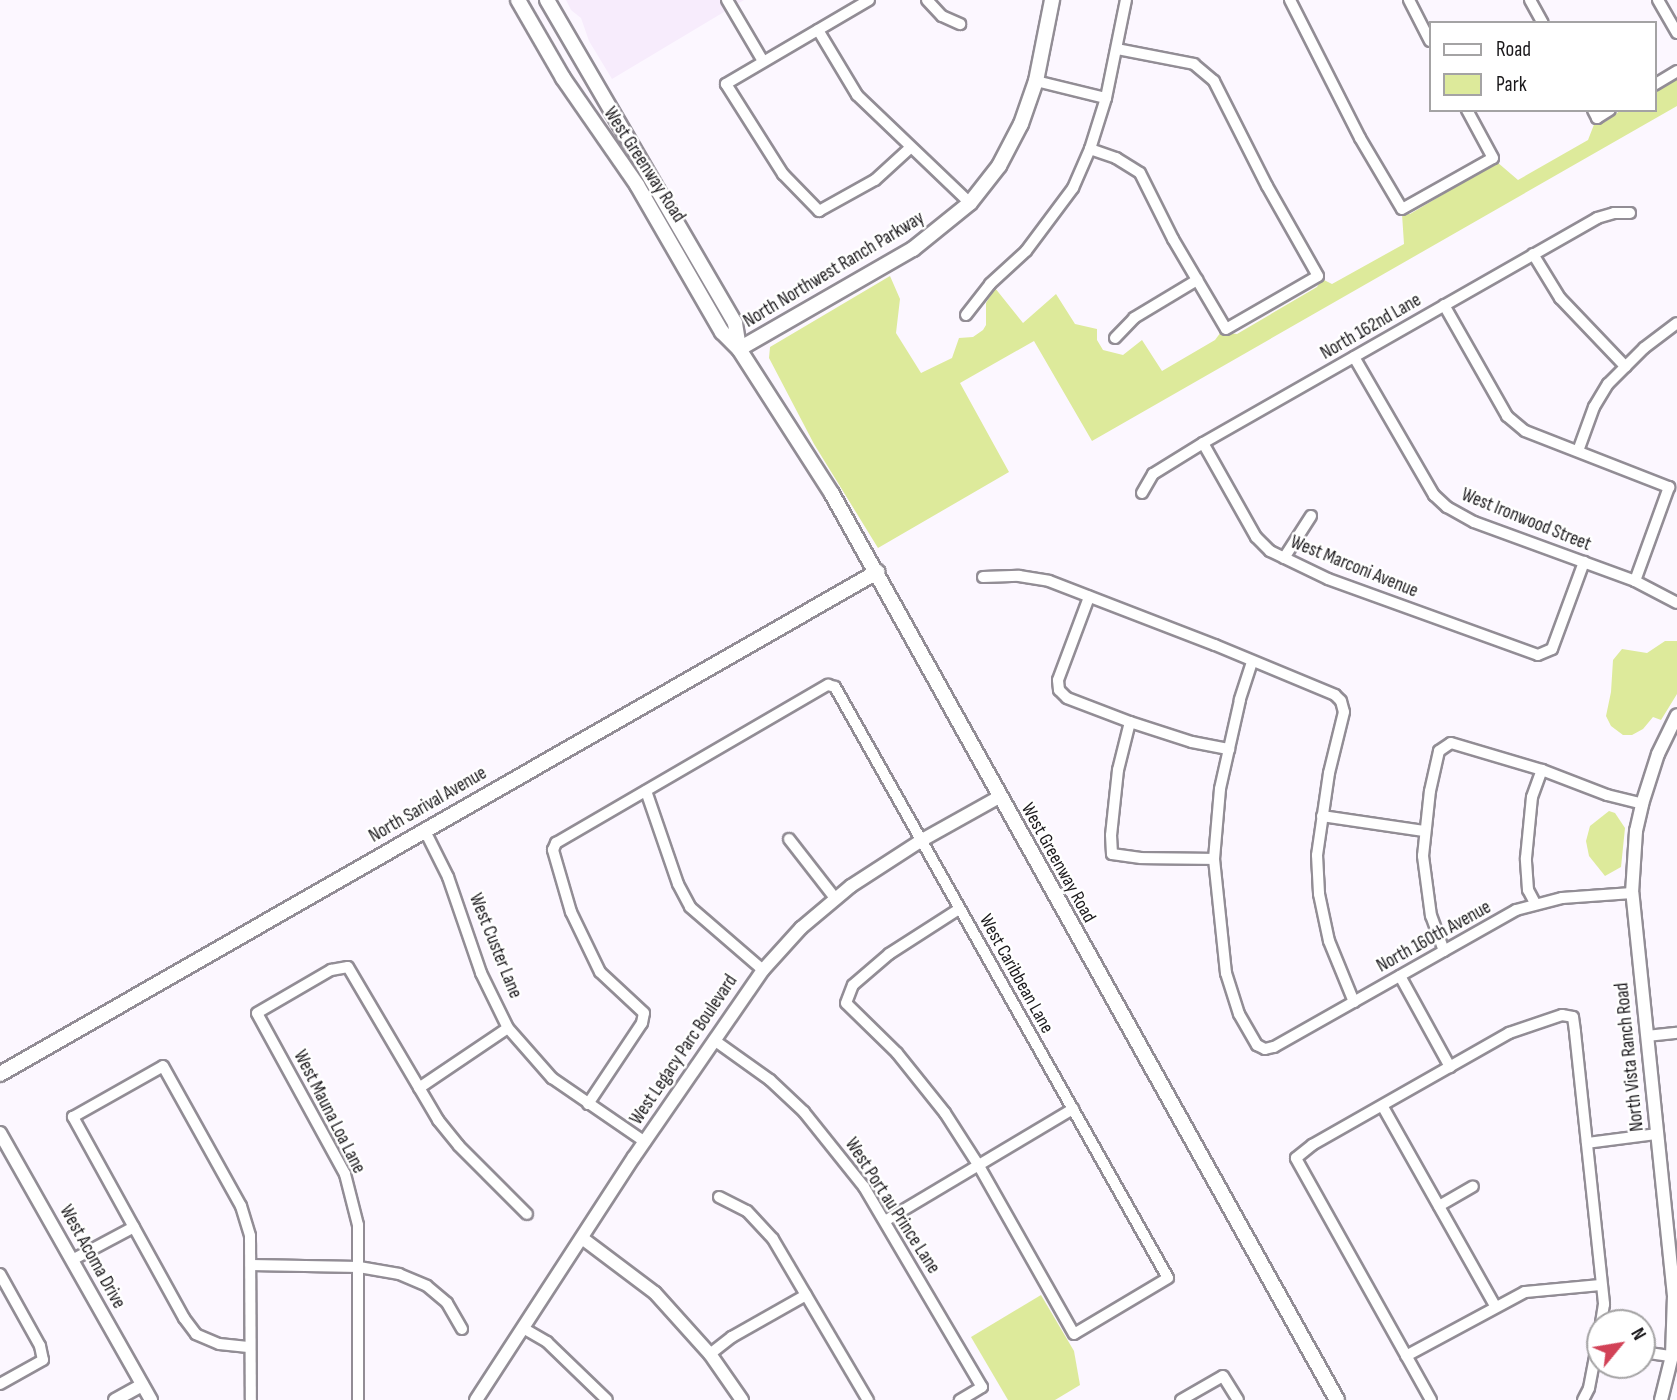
<!DOCTYPE html>
<html>
<head>
<meta charset="utf-8">
<style>
	body { margin:0 }
	#map { position:relative; width:1677px; height:1400px; overflow:hidden; background:#fcf7ff; font-family:"Sofia Sans Condensed",sans-serif }
	div>[style] { position:absolute }
	[style*='--x'] { left:calc(var(--x)*1px); top:calc(var(--y)*1px); width:calc(var(--w)*1px); rotate:calc(var(--a)*1deg) }
	.built>* { inset:0; background:#f7ecfc }
	.green>* { inset:0; background:#ddea9b }
	.roads { filter:drop-shadow(2px 0 #928d95) drop-shadow(-2px 0 #928d95) drop-shadow(0 2px #928d95) drop-shadow(0 -2px #928d95) }
	.minor>* { height:10px; margin:-5px; padding:0 5px; transform-origin:5px; border-radius:5px; background:#fff }
	.tertiary>* { height:12px; margin:-6px; padding:0 6px; transform-origin:6px; border-radius:6px; background:#fff }
	.secondary>* { height:14px; margin:-7px; padding:0 7px; transform-origin:7px; border-radius:7px; background:#fff }
	span { translate:-50% -50%; white-space:nowrap; text-align:center; line-height:1.15; -webkit-text-stroke:5px #fff; paint-order:stroke }
	.street-label { font-size:19px; color:#1b191c }
	.legend { position:absolute; left:1429px; top:21px; width:228px; height:91px; box-sizing:border-box; background:#fff; border:2px solid #a4a3a4; margin:0; padding:9px 12px; list-style:none; font-size:21px; color:#1b191c }
	.legend li { display:flex; align-items:center; gap:14px; height:35px }
	.legend b { width:35px; border:2px solid #a4a3a4 }
	.north { position:absolute; left:1586px; top:1309px; width:70px; height:70px; box-sizing:border-box; background:#fff; border:2px solid #a4a3a4; border-radius:50%; rotate:60deg; font-size:19px; font-weight:700; line-height:28px; text-align:center; color:#1b191c }
	.north::after { content:''; display:block; margin:auto; width:24px; height:32px; background:#d24257; clip-path:polygon(50% 0,100% 100%,50% 72%,0 100%) }
</style>
</head>
<body>
<div id="map">
	<div class="built">
		<div style="clip-path:polygon(566px 0,744px 0,612px 79px,589px 41px,581px 18px,571px 10px)"></div>
	</div>
	<div class="green">
		<div style="clip-path:polygon(1677px 78px,1677px 106px,1092px 441px,1034px 341px,960px 383px,1009px 472px,878px 548px,814px 444px,769px 358px,770px 347px,890px 276px,900px 299px,896px 333px,921px 373px,952px 358px,959px 338px,973px 337px,983px 330px,986px 325px,986px 303px,995px 288px,1023px 323px,1056px 294px,1075px 324px,1097px 329px,1097px 340px,1103px 350px,1123px 355px,1142px 340px,1162px 371px,1215px 340px,1221px 332px,1237px 334px,1317px 287px,1322px 279px,1332px 284px,1404px 244px,1402px 214px,1410px 214px,1497px 162px,1518px 180px,1588px 140px,1595px 122px,1605px 122px,1621px 110px,1654px 110px,1654px 91px)"></div>
		<div style="clip-path:polygon(1665px 641px,1677px 641px,1677px 694px,1661px 720px,1653px 717px,1643px 729px,1632px 735px,1623px 735px,1611px 726px,1606px 716px,1611px 692px,1613px 660px,1622px 649px,1647px 653px)"></div>
		<div style="clip-path:polygon(1609px 811px,1615px 813px,1625px 828px,1621px 867px,1605px 876px,1589px 856px,1586px 841px,1590px 826px)"></div>
		<div style="clip-path:polygon(1041px 1295px,1074px 1351px,1080px 1385px,1055px 1400px,1008px 1400px,971px 1337px)"></div>
	</div>
	<div class="roads">
		<div class="minor">
			<div style="--x:727;--y:0;--w:71;--a:59.5"></div>
			<div style="--x:869;--y:0;--w:166;--a:149.6"></div>
			<div style="--x:726;--y:84;--w:107;--a:57.7"></div>
			<div style="--x:783;--y:174;--w:52;--a:45.8"></div>
			<div style="--x:819;--y:211;--w:64;--a:-29"></div>
			<div style="--x:875;--y:180;--w:47;--a:-42.4"></div>
			<div style="--x:927;--y:0;--w:22;--a:47"></div>
			<div style="--x:942;--y:16;--w:20;--a:24"></div>
			<div style="--x:1290;--y:0;--w:155;--a:63.1"></div>
			<div style="--x:1360;--y:138;--w:82;--a:59.4"></div>
			<div style="--x:1402;--y:209;--w:104;--a:-29.3"></div>
			<div style="--x:1493;--y:158;--w:55;--a:-118.4"></div>
			<div style="--x:1409;--y:0;--w:46;--a:62.9"></div>
			<div style="--x:1530;--y:0;--w:26;--a:61"></div>
			<div style="--x:1658;--y:0;--w:38;--a:60"></div>
			<div style="--x:818;--y:30;--w:76;--a:59"></div>
			<div style="--x:857;--y:95;--w:156;--a:43.7"></div>
			<div style="--x:1036;--y:81;--w:72;--a:13.7"></div>
			<div style="--x:1654;--y:85;--w:27;--a:-31"></div>
			<div style="--x:1593;--y:110;--w:9;--a:63"></div>
			<div style="--x:1597;--y:118;--w:15;--a:-32"></div>
			<div style="--x:1090;--y:149;--w:28;--a:19"></div>
			<div style="--x:1116;--y:158;--w:28;--a:32"></div>
			<div style="--x:1140;--y:173;--w:74;--a:63.4"></div>
			<div style="--x:1173;--y:239;--w:104;--a:59.5"></div>
			<div style="--x:1226;--y:329;--w:106;--a:-29.9"></div>
			<div style="--x:1318;--y:276;--w:103;--a:-119.5"></div>
			<div style="--x:1267;--y:186;--w:118;--a:-116.8"></div>
			<div style="--x:1214;--y:81;--w:26;--a:-140"></div>
			<div style="--x:1194;--y:64;--w:78;--a:-169"></div>
			<div style="--x:1533;--y:254;--w:52;--a:58.5"></div>
			<div style="--x:1560;--y:298;--w:95;--a:46.3"></div>
			<div style="--x:1444;--y:305;--w:128;--a:60.4"></div>
			<div style="--x:1507;--y:416;--w:23;--a:40"></div>
			<div style="--x:1525;--y:431;--w:155;--a:21.3"></div>
			<div style="--x:1669;--y:487;--w:100;--a:109.9"></div>
			<div style="--x:966;--y:315;--w:39;--a:-52"></div>
			<div style="--x:990;--y:284;--w:49;--a:-42.5"></div>
			<div style="--x:1026;--y:251;--w:79;--a:-53.3"></div>
			<div style="--x:1073;--y:188;--w:43;--a:-66.4"></div>
			<div style="--x:1090;--y:149;--w:53;--a:-72.6"></div>
			<div style="--x:1106;--y:98;--w:100;--a:-78.5"></div>
			<div style="--x:1115;--y:338;--w:28;--a:-46"></div>
			<div style="--x:1134;--y:318;--w:74;--a:-31.1"></div>
			<div style="--x:1354;--y:357;--w:160;--a:59.9"></div>
			<div style="--x:1434;--y:495;--w:18;--a:43"></div>
			<div style="--x:1447;--y:507;--w:31;--a:29"></div>
			<div style="--x:1474;--y:522;--w:171;--a:20.1"></div>
			<div style="--x:1635;--y:581;--w:47;--a:27.6"></div>
			<div style="--x:1203;--y:443;--w:108;--a:60.6"></div>
			<div style="--x:1256;--y:537;--w:20;--a:45"></div>
			<div style="--x:1270;--y:551;--w:64;--a:25.8"></div>
			<div style="--x:1328;--y:579;--w:223;--a:19.9"></div>
			<div style="--x:1538;--y:655;--w:15;--a:-23"></div>
			<div style="--x:1552;--y:649;--w:93;--a:-69.8"></div>
			<div style="--x:1578;--y:451;--w:47;--a:-70"></div>
			<div style="--x:1594;--y:407;--w:27;--a:-59"></div>
			<div style="--x:1608;--y:384;--w:51;--a:-45"></div>
			<div style="--x:1644;--y:348;--w:41;--a:-37.1"></div>
			<div style="--x:1142;--y:493;--w:22;--a:-60"></div>
			<div style="--x:1153;--y:474;--w:59;--a:-31.8"></div>
			<div style="--x:1203;--y:443;--w:454;--a:-29.7"></div>
			<div style="--x:1597;--y:218;--w:18;--a:-16"></div>
			<div style="--x:1614;--y:213;--w:16;--a:0"></div>
			<div style="--x:1284;--y:558;--w:50;--a:-57.3"></div>
			<div style="--x:983;--y:577;--w:36;--a:-2"></div>
			<div style="--x:1019;--y:576;--w:30;--a:9"></div>
			<div style="--x:1049;--y:581;--w:178;--a:21.1"></div>
			<div style="--x:1215;--y:645;--w:130;--a:22.6"></div>
			<div style="--x:1335;--y:695;--w:8;--a:45"></div>
			<div style="--x:1341;--y:701;--w:11;--a:75"></div>
			<div style="--x:1344;--y:712;--w:63;--a:103.8"></div>
			<div style="--x:1329;--y:773;--w:83;--a:98.3"></div>
			<div style="--x:1317;--y:855;--w:39;--a:87"></div>
			<div style="--x:1319;--y:894;--w:48;--a:78"></div>
			<div style="--x:1329;--y:941;--w:66;--a:67.7"></div>
			<div style="--x:1252;--y:662;--w:40;--a:108"></div>
			<div style="--x:1240;--y:700;--w:91;--a:102.7"></div>
			<div style="--x:1220;--y:789;--w:70;--a:94.9"></div>
			<div style="--x:1214;--y:859;--w:115;--a:84"></div>
			<div style="--x:1226;--y:973;--w:43;--a:72.4"></div>
			<div style="--x:1239;--y:1014;--w:36;--a:60"></div>
			<div style="--x:1257;--y:1045;--w:9;--a:27"></div>
			<div style="--x:1265;--y:1049;--w:9;--a:-13"></div>
			<div style="--x:1274;--y:1047;--w:278;--a:-29.5"></div>
			<div style="--x:1516;--y:910;--w:48;--a:-14.6"></div>
			<div style="--x:1562;--y:898;--w:70;--a:-4.1"></div>
			<div style="--x:1059;--y:690;--w:11;--a:45"></div>
			<div style="--x:1067;--y:698;--w:67;--a:20.9"></div>
			<div style="--x:1130;--y:722;--w:65;--a:17.9"></div>
			<div style="--x:1192;--y:742;--w:38;--a:11"></div>
			<div style="--x:1059;--y:690;--w:10;--a:-96"></div>
			<div style="--x:1058;--y:680;--w:89;--a:-69.5"></div>
			<div style="--x:1130;--y:722;--w:49;--a:104"></div>
			<div style="--x:1118;--y:770;--w:65;--a:96.1"></div>
			<div style="--x:1111;--y:835;--w:19;--a:87"></div>
			<div style="--x:1112;--y:854;--w:29;--a:8"></div>
			<div style="--x:1141;--y:858;--w:73;--a:0.8"></div>
			<div style="--x:646;--y:791;--w:98;--a:71"></div>
			<div style="--x:678;--y:884;--w:26;--a:62"></div>
			<div style="--x:690;--y:907;--w:96;--a:40.8"></div>
			<div style="--x:1322;--y:816;--w:103;--a:8.4"></div>
			<div style="--x:424;--y:829;--w:54;--a:63.4"></div>
			<div style="--x:448;--y:877;--w:102;--a:71"></div>
			<div style="--x:481;--y:973;--w:61;--a:63.9"></div>
			<div style="--x:508;--y:1028;--w:67;--a:48.7"></div>
			<div style="--x:552;--y:1078;--w:113;--a:34.5"></div>
			<div style="--x:789;--y:839;--w:75;--a:52.1"></div>
			<div style="--x:1535;--y:903;--w:15;--a:-118"></div>
			<div style="--x:1528;--y:890;--w:32;--a:-94"></div>
			<div style="--x:1526;--y:858;--w:61;--a:-84.4"></div>
			<div style="--x:1532;--y:797;--w:29;--a:-70"></div>
			<div style="--x:1444;--y:951;--w:37;--a:-110"></div>
			<div style="--x:1431;--y:916;--w:61;--a:-97.6"></div>
			<div style="--x:1423;--y:856;--w:65;--a:-83.9"></div>
			<div style="--x:1430;--y:791;--w:41;--a:-77.3"></div>
			<div style="--x:1439;--y:751;--w:14;--a:-34"></div>
			<div style="--x:1451;--y:743;--w:95;--a:16.5"></div>
			<div style="--x:1542;--y:770;--w:70;--a:21"></div>
			<div style="--x:1607;--y:795;--w:36;--a:14"></div>
			<div style="--x:1400;--y:976;--w:104;--a:61.2"></div>
			<div style="--x:1647;--y:1036;--w:30;--a:-6"></div>
			<div style="--x:714;--y:1040;--w:69;--a:35.5"></div>
			<div style="--x:770;--y:1080;--w:47;--a:43.3"></div>
			<div style="--x:804;--y:1112;--w:96;--a:51.3"></div>
			<div style="--x:864;--y:1187;--w:232;--a:59.5"></div>
			<div style="--x:982;--y:1387;--w:26;--a:149"></div>
			<div style="--x:419;--y:1088;--w:107;--a:-34"></div>
			<div style="--x:588;--y:1104;--w:97;--a:-56.3"></div>
			<div style="--x:642;--y:1023;--w:10;--a:-79"></div>
			<div style="--x:644;--y:1013;--w:60;--a:-137"></div>
			<div style="--x:600;--y:972;--w:67;--a:-115.8"></div>
			<div style="--x:571;--y:912;--w:65;--a:-106.2"></div>
			<div style="--x:553;--y:850;--w:8;--a:-67"></div>
			<div style="--x:556;--y:843;--w:315;--a:-30.2"></div>
			<div style="--x:828;--y:685;--w:7;--a:16"></div>
			<div style="--x:835;--y:687;--w:678;--a:60.6"></div>
			<div style="--x:1168;--y:1278;--w:109;--a:149.2"></div>
			<div style="--x:1074;--y:1334;--w:193;--a:-119.5"></div>
			<div style="--x:979;--y:1166;--w:63;--a:-122.7"></div>
			<div style="--x:945;--y:1113;--w:77;--a:-128.7"></div>
			<div style="--x:897;--y:1053;--w:71;--a:-135.6"></div>
			<div style="--x:846;--y:1003;--w:19;--a:-69"></div>
			<div style="--x:853;--y:985;--w:48;--a:-40.7"></div>
			<div style="--x:889;--y:954;--w:83;--a:-32.7"></div>
			<div style="--x:1383;--y:1107;--w:228;--a:60.6"></div>
			<div style="--x:1587;--y:1143;--w:70;--a:-7.4"></div>
			<div style="--x:719;--y:1197;--w:31;--a:27"></div>
			<div style="--x:747;--y:1211;--w:38;--a:47"></div>
			<div style="--x:773;--y:1239;--w:187;--a:59.5"></div>
			<div style="--x:1439;--y:1206;--w:39;--a:-30"></div>
			<div style="--x:885;--y:1221;--w:219;--a:-30.8"></div>
			<div style="--x:72;--y:1260;--w:70;--a:-28"></div>
			<div style="--x:251;--y:1265;--w:108;--a:1.1"></div>
			<div style="--x:359;--y:1267;--w:41;--a:9.9"></div>
			<div style="--x:399;--y:1274;--w:30;--a:23"></div>
			<div style="--x:427;--y:1286;--w:26;--a:40"></div>
			<div style="--x:447;--y:1303;--w:30;--a:60"></div>
			<div style="--x:0;--y:1274;--w:82;--a:60.9"></div>
			<div style="--x:40;--y:1346;--w:14;--a:78"></div>
			<div style="--x:43;--y:1360;--w:49;--a:150.8"></div>
			<div style="--x:523;--y:1328;--w:28;--a:30"></div>
			<div style="--x:547;--y:1342;--w:83;--a:44"></div>
			<div style="--x:248;--y:1347;--w:29;--a:-174"></div>
			<div style="--x:219;--y:1344;--w:25;--a:-157"></div>
			<div style="--x:196;--y:1334;--w:20;--a:-127"></div>
			<div style="--x:184;--y:1318;--w:230;--a:-118.9"></div>
			<div style="--x:73;--y:1117;--w:103;--a:-29.5"></div>
			<div style="--x:163;--y:1066;--w:160;--a:60.9"></div>
			<div style="--x:241;--y:1206;--w:31;--a:73"></div>
			<div style="--x:250;--y:1236;--w:164;--a:89.7"></div>
			<div style="--x:1642;--y:1352;--w:30;--a:8"></div>
			<div style="--x:710;--y:1354;--w:28;--a:-38"></div>
			<div style="--x:732;--y:1337;--w:85;--a:-29.6"></div>
			<div style="--x:1406;--y:1356;--w:135;--a:-28.3"></div>
			<div style="--x:1525;--y:1292;--w:76;--a:-5.3"></div>
			<div style="--x:358;--y:1400;--w:175;--a:-90"></div>
			<div style="--x:358;--y:1225;--w:53;--a:-104.3"></div>
			<div style="--x:345;--y:1174;--w:183;--a:-118.7"></div>
			<div style="--x:257;--y:1013;--w:86;--a:-30.2"></div>
			<div style="--x:331;--y:970;--w:17;--a:-10"></div>
			<div style="--x:348;--y:967;--w:178;--a:59.5"></div>
			<div style="--x:438;--y:1120;--w:33;--a:51"></div>
			<div style="--x:459;--y:1146;--w:96;--a:45"></div>
			<div style="--x:1181;--y:1400;--w:48;--a:-29.7"></div>
			<div style="--x:1223;--y:1376;--w:28;--a:58"></div>
			<div style="--x:1431;--y:1400;--w:277;--a:-119.2"></div>
			<div style="--x:1296;--y:1158;--w:21;--a:-39"></div>
			<div style="--x:1312;--y:1145;--w:227;--a:-29.6"></div>
			<div style="--x:1509;--y:1033;--w:56;--a:-18.8"></div>
			<div style="--x:1562;--y:1015;--w:11;--a:10"></div>
			<div style="--x:1573;--y:1017;--w:15;--a:82"></div>
			<div style="--x:1575;--y:1032;--w:274;--a:83.9"></div>
			<div style="--x:1604;--y:1304;--w:19;--a:99"></div>
			<div style="--x:1583;--y:1400;--w:13;--a:-63"></div>
			<div style="--x:1589;--y:1388;--w:58;--a:-79.1"></div>
		</div>
		<div class="tertiary">
			<div style="--x:0;--y:1133;--w:307;--a:60.5"></div>
			<div style="--x:582;--y:1238;--w:91;--a:37"></div>
			<div style="--x:655;--y:1293;--w:82;--a:48"></div>
			<div style="--x:710;--y:1354;--w:56;--a:55.2"></div>
			<div style="--x:115;--y:1400;--w:31;--a:-29"></div>
			<div style="--x:476;--y:1400;--w:290;--a:-57"></div>
			<div style="--x:634;--y:1157;--w:227;--a:-55.4"></div>
			<div style="--x:763;--y:970;--w:57;--a:-47.9"></div>
			<div style="--x:801;--y:928;--w:65;--a:-40"></div>
			<div style="--x:851;--y:886;--w:85;--a:-32.9"></div>
			<div style="--x:922;--y:840;--w:88;--a:-29.2"></div>
			<div style="--x:1661;--y:1400;--w:45;--a:-76"></div>
			<div style="--x:1672;--y:1356;--w:60;--a:-88.1"></div>
			<div style="--x:1674;--y:1296;--w:405;--a:-95.9"></div>
			<div style="--x:1632;--y:893;--w:62;--a:-86.3"></div>
			<div style="--x:1636;--y:831;--w:28;--a:-77"></div>
			<div style="--x:1642;--y:804;--w:52;--a:-72.3"></div>
			<div style="--x:1658;--y:754;--w:43;--a:-64"></div>
		</div>
		<div class="secondary">
			<div style="--x:518;--y:0;--w:90;--a:60"></div>
			<div style="--x:563;--y:78;--w:130;--a:55.3"></div>
			<div style="--x:637;--y:185;--w:170;--a:60"></div>
			<div style="--x:722;--y:332;--w:24;--a:45"></div>
			<div style="--x:739;--y:349;--w:172;--a:57.3"></div>
			<div style="--x:832;--y:494;--w:1037;--a:60.86"></div>
			<div style="--x:547;--y:0;--w:374;--a:59.8"></div>
			<div style="--x:735;--y:323;--w:26;--a:81"></div>
			<div style="--x:739;--y:349;--w:201;--a:-29.9"></div>
			<div style="--x:913;--y:249;--w:73;--a:-38.9"></div>
			<div style="--x:970;--y:203;--w:47;--a:-51.9"></div>
			<div style="--x:999;--y:166;--w:47;--a:-62.4"></div>
			<div style="--x:1021;--y:124;--w:46;--a:-70.8"></div>
			<div style="--x:1036;--y:81;--w:83;--a:-78.8"></div>
			<div style="--x:0;--y:1074;--w:1011;--a:-29.79"></div>
		</div>
	</div>
	<div class="street-label">
		<span style="left:644px;top:165px;rotate:57deg">West Greenway Road</span>
		<span style="left:834px;top:270px;rotate:-31deg">North Northwest Ranch Parkway</span>
		<span style="left:1371px;top:327px;rotate:-30deg">North 162nd Lane</span>
		<span style="left:1526px;top:520px;rotate:22deg">West Ironwood Street</span>
		<span style="left:1354px;top:567px;rotate:22deg">West Marconi Avenue</span>
		<span style="left:428px;top:805px;rotate:-30deg">North Sarival Avenue</span>
		<span style="left:1058px;top:863px;rotate:61deg">West Greenway Road</span>
		<span style="left:1434px;top:937px;rotate:-29deg">North 160th Avenue</span>
		<span style="left:495px;top:946px;rotate:68deg">West Custer Lane</span>
		<span style="left:1016px;top:974px;rotate:61deg">West Caribbean Lane</span>
		<span style="left:684px;top:1050px;rotate:-56deg">West Legacy Parc Boulevard</span>
		<span style="left:1630px;top:1057px;rotate:-96deg">North Vista Ranch Road</span>
		<span style="left:329px;top:1112px;rotate:63deg">West Mauna Loa Lane</span>
		<span style="left:892px;top:1206px;rotate:57deg">West Port au Prince Lane</span>
		<span style="left:92px;top:1257px;rotate:61deg">West Acoma Drive</span>
	</div>
	<ul class="legend">
	<li><b style="height:9px;background:#fff"></b>Road</li>
	<li><b style="height:19px;background:#ddea9b"></b>Park</li>
	</ul>
	<div class="north">N</div>
</div>
</body>
</html>
